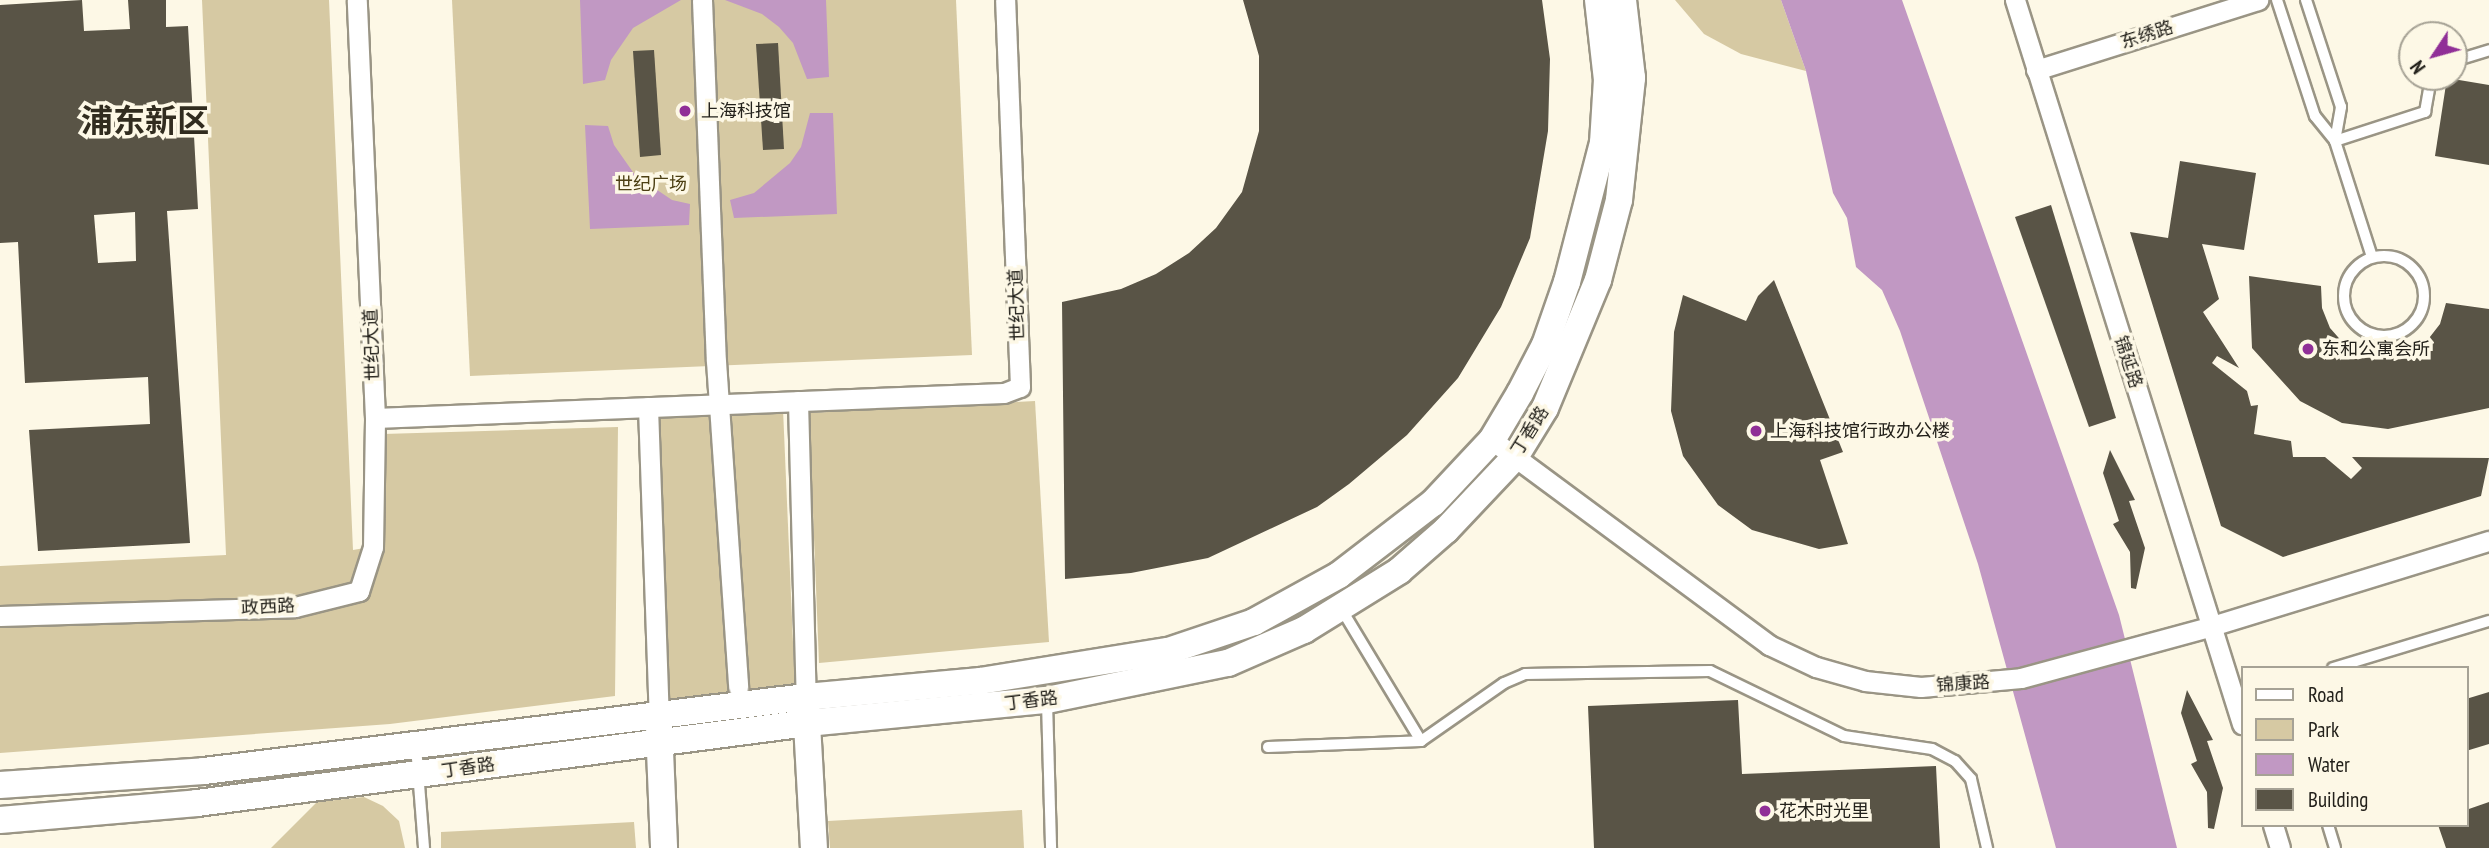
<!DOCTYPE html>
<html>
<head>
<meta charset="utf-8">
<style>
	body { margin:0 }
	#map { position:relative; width:2489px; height:848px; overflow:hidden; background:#fdf8e6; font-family:"PT Sans Narrow","Noto Sans SC",sans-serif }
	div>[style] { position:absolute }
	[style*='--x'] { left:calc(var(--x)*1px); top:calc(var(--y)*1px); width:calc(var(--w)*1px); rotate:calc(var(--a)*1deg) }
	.green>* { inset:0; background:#d6c9a3 }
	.water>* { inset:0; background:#c198c3 }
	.building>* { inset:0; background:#595446 }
	.roads { filter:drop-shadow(2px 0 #9a9585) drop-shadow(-2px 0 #9a9585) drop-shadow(0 2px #9a9585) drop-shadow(0 -2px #9a9585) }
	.lane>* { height:10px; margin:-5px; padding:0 5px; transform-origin:5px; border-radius:5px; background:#fff }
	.lane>.ring { margin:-5px; padding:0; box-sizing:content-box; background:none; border:10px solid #fff; border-radius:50% }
	.street>* { height:19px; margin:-9.5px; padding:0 9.5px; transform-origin:9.5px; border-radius:9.5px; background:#fff }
	.secondary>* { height:26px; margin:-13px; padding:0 13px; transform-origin:13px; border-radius:13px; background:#fff }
	.dots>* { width:19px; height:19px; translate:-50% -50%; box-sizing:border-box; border:4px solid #fdf8e6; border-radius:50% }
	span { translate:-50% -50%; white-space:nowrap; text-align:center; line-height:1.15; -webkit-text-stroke:7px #fdf8e6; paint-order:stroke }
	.street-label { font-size:18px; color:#23211b }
	.poi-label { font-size:18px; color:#23211b }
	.left { translate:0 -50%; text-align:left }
	.park-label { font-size:18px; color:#4d4014 }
	.town-label { font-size:32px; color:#312c1f; font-weight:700 }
	.legend { position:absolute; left:2241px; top:666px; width:228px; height:161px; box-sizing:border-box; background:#fdf8e6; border:2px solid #a6a295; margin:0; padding:9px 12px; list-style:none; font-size:21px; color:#23211b }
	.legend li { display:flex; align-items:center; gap:14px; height:35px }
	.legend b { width:35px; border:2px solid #a6a295 }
	.north { position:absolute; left:2398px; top:21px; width:70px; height:70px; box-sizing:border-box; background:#fdf8e6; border:2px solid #a6a295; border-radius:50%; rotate:234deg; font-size:19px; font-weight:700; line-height:28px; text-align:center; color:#23211b }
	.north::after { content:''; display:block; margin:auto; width:24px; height:32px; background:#902f97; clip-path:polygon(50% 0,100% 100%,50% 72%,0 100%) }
</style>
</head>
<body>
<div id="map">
	<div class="green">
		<div style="clip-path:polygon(202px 0,329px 0,353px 550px,382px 545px,383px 434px,618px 427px,615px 696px,390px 724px,0 753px,0 566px,226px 555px)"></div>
		<div style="clip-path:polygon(452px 0,956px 0,972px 355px,470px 376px)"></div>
		<div style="clip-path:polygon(1675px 0,1781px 0,1806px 71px,1741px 54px,1704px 34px)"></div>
		<div style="clip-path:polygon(1035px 401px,1049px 642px,819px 663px,809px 413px)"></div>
		<div style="clip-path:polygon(783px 409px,795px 689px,670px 705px,656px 415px)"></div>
		<div style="clip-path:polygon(364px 797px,383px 806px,399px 821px,405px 848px,271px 848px,317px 802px)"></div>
		<div style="clip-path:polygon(1022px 810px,1024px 848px,830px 848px,828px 821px)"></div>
		<div style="clip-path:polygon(634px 822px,636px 848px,441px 848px,441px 832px)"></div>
	</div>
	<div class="water">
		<div style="clip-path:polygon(580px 0,681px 0,633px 28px,611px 60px,605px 80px,583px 84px)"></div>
		<div style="clip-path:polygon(725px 0,826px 0,829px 77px,807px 79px,793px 43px,779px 27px,762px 14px)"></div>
		<div style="clip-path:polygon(1781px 0,1902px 0,2119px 615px,2177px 848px,2056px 848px,1978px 564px,1900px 331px,1882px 290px,1856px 267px,1847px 218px,1833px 193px,1806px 71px)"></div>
		<div style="clip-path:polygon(810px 113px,833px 113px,837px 214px,734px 218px,730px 200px,754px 193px,790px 163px,801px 147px)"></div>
		<div style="clip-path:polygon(585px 125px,608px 126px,614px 145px,635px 175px,672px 200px,690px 204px,689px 225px,590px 229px)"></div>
	</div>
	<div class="building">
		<div style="clip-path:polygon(evenodd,82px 0,84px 31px,130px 29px,128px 0,166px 0,166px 27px,188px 26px,198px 209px,167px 211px,190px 543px,38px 551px,29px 430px,150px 424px,148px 377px,25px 383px,18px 242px,0 243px,0 5px,82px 0,135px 212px,136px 261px,98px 263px,94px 215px,135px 212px)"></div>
		<div style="clip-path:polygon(1243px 0,1542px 0,1550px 59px,1548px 131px,1530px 238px,1501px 307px,1458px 378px,1407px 435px,1349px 484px,1317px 507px,1208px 558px,1131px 573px,1065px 579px,1062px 302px,1121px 289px,1156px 274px,1189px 253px,1216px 228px,1242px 192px,1259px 131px,1259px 56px)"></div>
		<div style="clip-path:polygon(778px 43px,784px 149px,763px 150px,756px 44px)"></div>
		<div style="clip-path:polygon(654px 50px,661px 155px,640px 157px,633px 51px)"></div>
		<div style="clip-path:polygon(2447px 78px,2489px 85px,2489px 165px,2435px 156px)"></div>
		<div style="clip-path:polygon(2180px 161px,2256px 173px,2244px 250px,2202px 244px,2219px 299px,2203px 312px,2239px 368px,2217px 356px,2212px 363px,2247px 391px,2251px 406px,2258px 405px,2254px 434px,2291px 441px,2293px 457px,2325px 457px,2351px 479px,2362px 468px,2352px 457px,2489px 458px,2481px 496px,2283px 557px,2221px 526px,2130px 232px,2168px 238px)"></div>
		<div style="clip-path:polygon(2051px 205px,2116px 418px,2089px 427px,2015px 217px)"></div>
		<div style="clip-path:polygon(2249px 276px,2321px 286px,2322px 308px,2330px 328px,2345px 345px,2364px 355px,2386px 358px,2408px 353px,2426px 342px,2440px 324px,2446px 303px,2489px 309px,2489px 408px,2388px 429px,2342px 423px,2300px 401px,2252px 348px)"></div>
		<div style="clip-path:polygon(1774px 280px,1843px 452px,1820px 460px,1848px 544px,1819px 549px,1752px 530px,1718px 505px,1683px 456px,1671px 411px,1674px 332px,1683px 295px,1746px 321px,1758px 296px)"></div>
		<div style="clip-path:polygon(2110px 450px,2135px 500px,2129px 501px,2145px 548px,2136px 589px,2131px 588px,2130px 552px,2113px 524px,2119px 521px,2103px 473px)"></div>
		<div style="clip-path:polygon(2187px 690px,2213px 740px,2207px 741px,2223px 788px,2214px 829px,2208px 828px,2207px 792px,2191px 764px,2197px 761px,2181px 713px)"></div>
		<div style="clip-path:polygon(2489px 692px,2489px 744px,2466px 751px,2466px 699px)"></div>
		<div style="clip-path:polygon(1738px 700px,1742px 774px,1936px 766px,1940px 848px,1594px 848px,1588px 706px)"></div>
		<div style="clip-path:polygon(2489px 802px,2489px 848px,2446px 848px,2438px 825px,2466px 825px,2466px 810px)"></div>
	</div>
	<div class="roads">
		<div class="lane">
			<div style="--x:2277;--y:0;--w:122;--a:71.9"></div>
			<div style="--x:2315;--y:116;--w:32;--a:51"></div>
			<div style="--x:2335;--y:141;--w:35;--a:-80"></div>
			<div style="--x:2341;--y:107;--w:113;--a:-108.1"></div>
			<div style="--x:2454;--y:61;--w:37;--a:-17"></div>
			<div class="ring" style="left:2344px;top:256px;width:70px;height:70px"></div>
			<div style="--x:2372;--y:257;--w:122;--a:-107.7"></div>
			<div style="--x:2335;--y:141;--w:95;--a:-17.9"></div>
			<div style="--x:2425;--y:112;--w:36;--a:-80"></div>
			<div style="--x:2333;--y:668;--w:163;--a:-16.8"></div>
			<div style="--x:1047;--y:702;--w:146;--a:88.4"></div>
			<div style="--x:1421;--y:741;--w:101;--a:-34.9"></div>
			<div style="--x:1504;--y:683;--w:23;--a:-23"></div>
			<div style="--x:1525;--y:674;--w:185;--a:-0.9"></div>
			<div style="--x:1710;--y:671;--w:149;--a:25.9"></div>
			<div style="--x:1844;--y:736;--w:89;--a:8.4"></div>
			<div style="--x:1932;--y:749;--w:26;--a:28"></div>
			<div style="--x:1955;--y:761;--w:24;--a:48"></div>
			<div style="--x:1971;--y:779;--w:71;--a:76.9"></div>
			<div style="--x:416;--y:746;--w:102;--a:85.5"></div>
			<div style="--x:1268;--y:747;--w:153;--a:-2.2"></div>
			<div style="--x:1421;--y:741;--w:153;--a:-121.1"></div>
			<div style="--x:2328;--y:825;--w:24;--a:73"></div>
		</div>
		<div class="street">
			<div style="--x:702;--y:0;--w:361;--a:87.8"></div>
			<div style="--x:716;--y:361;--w:327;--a:86.1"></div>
			<div style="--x:2015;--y:0;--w:759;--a:72.59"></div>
			<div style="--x:2036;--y:70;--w:233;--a:-17.5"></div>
			<div style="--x:798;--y:401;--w:296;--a:88.5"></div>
			<div style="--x:648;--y:407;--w:308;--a:88"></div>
			<div style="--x:375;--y:418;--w:629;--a:-2.28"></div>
			<div style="--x:1004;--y:393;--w:17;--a:-21"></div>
			<div style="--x:1020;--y:387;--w:387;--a:-92.2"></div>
			<div style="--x:1492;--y:440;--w:345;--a:36.5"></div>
			<div style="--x:1769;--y:645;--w:52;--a:25.1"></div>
			<div style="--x:1816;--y:667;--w:51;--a:15.9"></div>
			<div style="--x:1865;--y:681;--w:56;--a:6.1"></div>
			<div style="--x:1921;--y:687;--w:100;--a:-5.1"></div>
			<div style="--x:2021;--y:678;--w:198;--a:-15.2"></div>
			<div style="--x:2212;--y:626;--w:290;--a:-17.1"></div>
			<div style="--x:0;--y:616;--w:295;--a:-1.7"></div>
			<div style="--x:295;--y:607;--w:66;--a:-14"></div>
			<div style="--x:359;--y:591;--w:46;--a:-72.3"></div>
			<div style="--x:373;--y:547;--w:129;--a:-89.1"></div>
			<div style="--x:375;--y:418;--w:418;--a:-92.5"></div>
			<div style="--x:2273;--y:825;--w:24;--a:73"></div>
		</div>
		<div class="secondary">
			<div style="--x:806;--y:706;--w:142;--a:86.8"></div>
			<div style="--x:659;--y:727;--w:121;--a:87.6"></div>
			<div style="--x:0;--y:785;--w:204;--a:-3.9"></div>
			<div style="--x:204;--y:771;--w:607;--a:-7.01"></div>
			<div style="--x:806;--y:697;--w:175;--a:-5.3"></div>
			<div style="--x:980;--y:681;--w:190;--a:-9.1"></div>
			<div style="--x:1168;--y:651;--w:91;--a:-18.6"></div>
			<div style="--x:1254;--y:622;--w:97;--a:-28.9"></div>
			<div style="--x:1339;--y:575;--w:118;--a:-37.5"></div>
			<div style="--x:1433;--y:503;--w:86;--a:-46.9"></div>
			<div style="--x:1492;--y:440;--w:55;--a:-59.2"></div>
			<div style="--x:1520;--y:393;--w:54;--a:-62.5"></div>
			<div style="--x:1545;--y:345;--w:67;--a:-70.8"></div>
			<div style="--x:1567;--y:282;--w:144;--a:-75.5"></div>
			<div style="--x:1603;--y:143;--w:63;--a:-86.4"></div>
			<div style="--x:1607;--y:80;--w:81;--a:-96.4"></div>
			<div style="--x:0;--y:820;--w:198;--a:-4.9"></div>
			<div style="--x:197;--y:803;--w:615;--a:-7.47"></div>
			<div style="--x:807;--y:723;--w:241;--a:-5.5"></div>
			<div style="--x:1047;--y:700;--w:185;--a:-11.6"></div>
			<div style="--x:1228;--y:663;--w:83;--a:-23.5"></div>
			<div style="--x:1304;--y:630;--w:112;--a:-31.8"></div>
			<div style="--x:1399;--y:571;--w:62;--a:-41.1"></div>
			<div style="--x:1446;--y:530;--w:100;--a:-46.6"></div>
			<div style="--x:1515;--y:457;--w:57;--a:-58.5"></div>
			<div style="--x:1545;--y:408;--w:139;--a:-67.5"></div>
			<div style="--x:1598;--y:280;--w:83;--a:-75.3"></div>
			<div style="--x:1619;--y:200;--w:123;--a:-83.9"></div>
			<div style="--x:1632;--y:78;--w:79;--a:-96.6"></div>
		</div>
	</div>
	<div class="dots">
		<div style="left:685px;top:111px;background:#902f97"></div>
		<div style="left:2308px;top:349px;background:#902f97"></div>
		<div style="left:1756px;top:431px;background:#902f97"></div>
		<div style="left:1765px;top:811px;background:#902f97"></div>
	</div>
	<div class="street-label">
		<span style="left:2147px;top:35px;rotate:-18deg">东绣路</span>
		<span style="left:1017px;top:305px;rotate:-92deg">世纪大道</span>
		<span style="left:372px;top:345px;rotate:-92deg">世纪大道</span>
		<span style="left:2128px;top:362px;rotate:72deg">锦延路</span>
		<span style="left:1530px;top:431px;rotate:-58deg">丁香路</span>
		<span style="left:268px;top:607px;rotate:-3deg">政西路</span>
		<span style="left:1963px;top:684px;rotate:-4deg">锦康路</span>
		<span style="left:1031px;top:701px;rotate:-7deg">丁香路</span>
		<span style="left:468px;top:768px;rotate:-8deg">丁香路</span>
	</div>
	<div class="poi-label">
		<span class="left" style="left:701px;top:111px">上海科技馆</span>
		<span class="left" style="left:2322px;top:349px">东和公寓会所</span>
		<span class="left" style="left:1770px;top:431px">上海科技馆行政办公楼</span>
		<span class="left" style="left:1779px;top:811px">花木时光里</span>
	</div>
	<div class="park-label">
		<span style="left:651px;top:184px">世纪广场</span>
	</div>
	<div class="town-label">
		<span style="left:145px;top:120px">浦东新区</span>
	</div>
	<ul class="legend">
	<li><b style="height:9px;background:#fff"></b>Road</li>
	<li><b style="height:19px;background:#d6c9a3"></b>Park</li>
	<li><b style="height:19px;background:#c198c3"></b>Water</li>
	<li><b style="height:19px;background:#595446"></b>Building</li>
	</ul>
	<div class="north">N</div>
</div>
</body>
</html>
